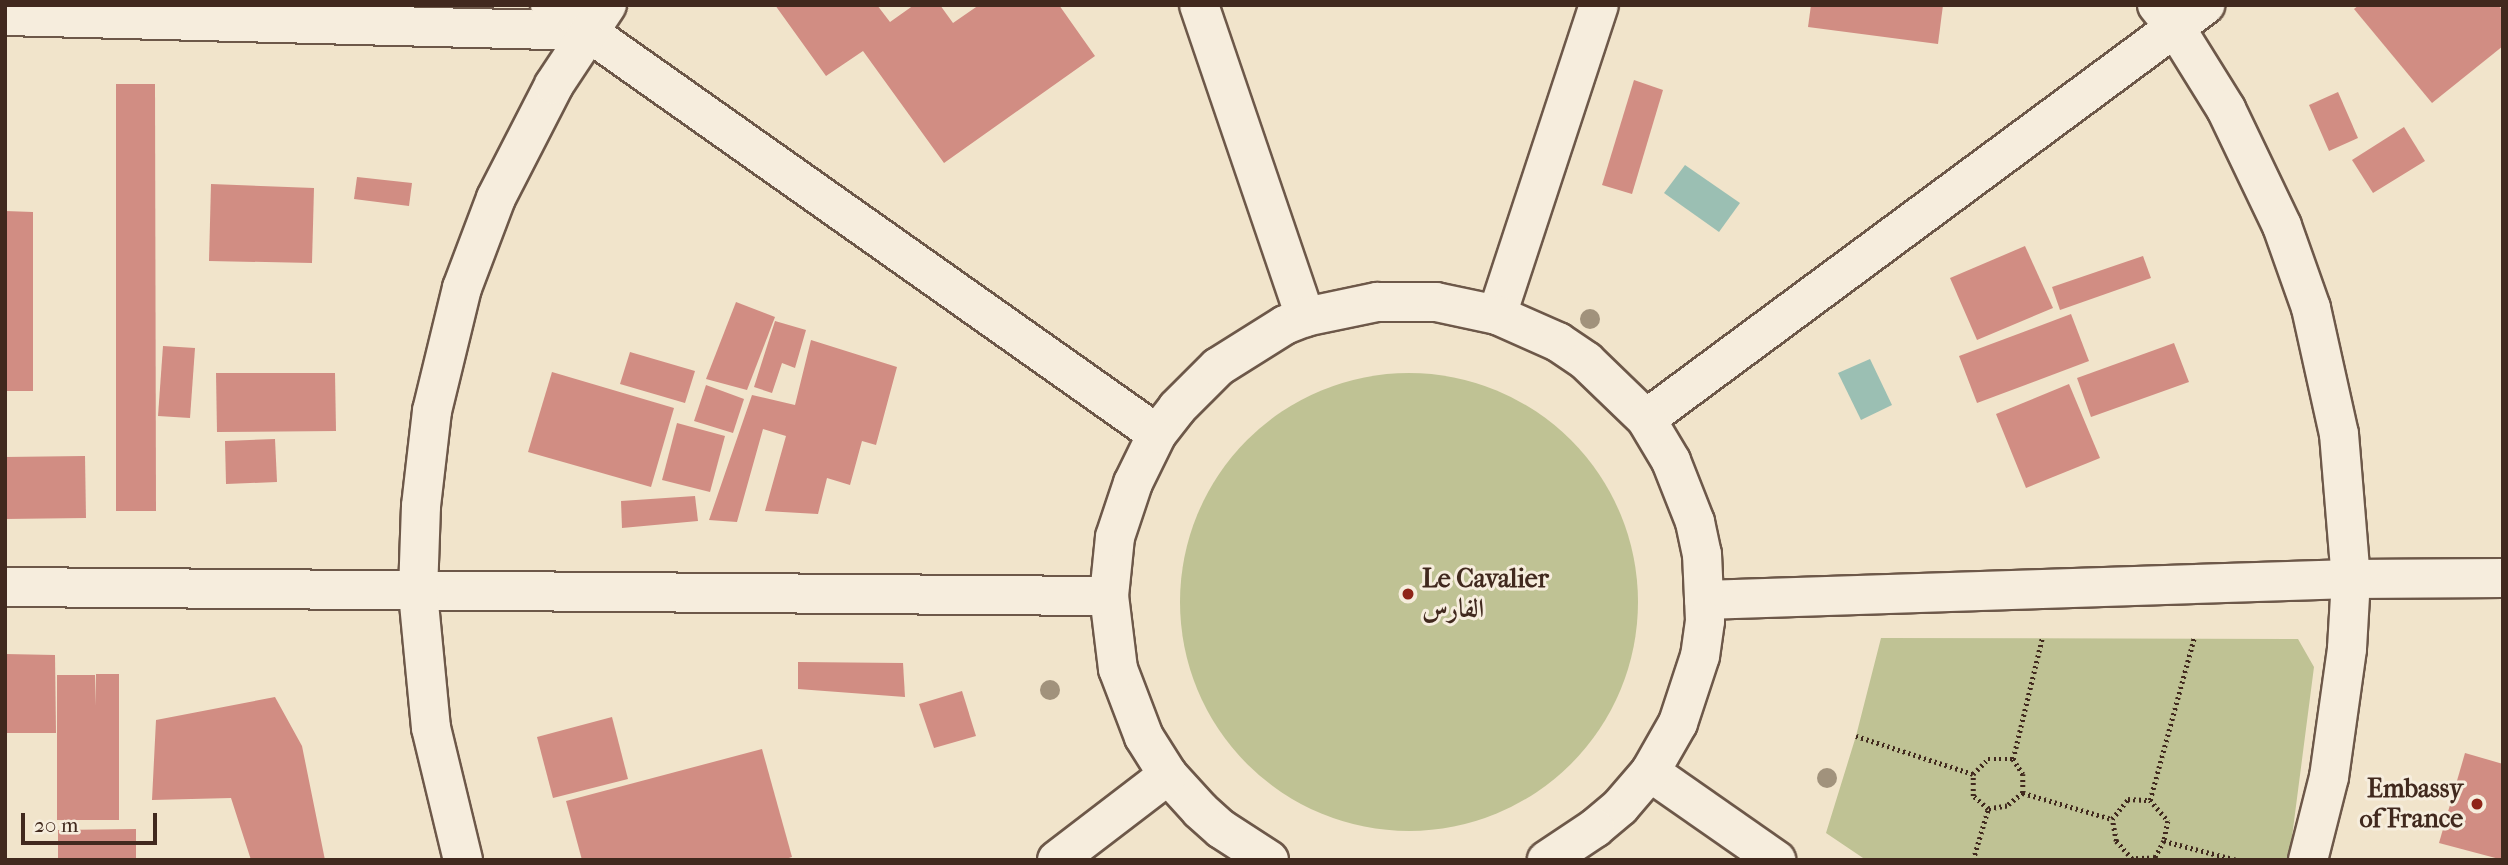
<!DOCTYPE html>
<html>
<head>
<meta charset="utf-8">
<style>
	body { margin:0 }
	#map { position:relative; width:2508px; height:865px; overflow:hidden; background:#f1e4cb; font-family:"IM FELL French Canon",Amiri,serif }
	div>[style] { position:absolute }
	[style*='--x'] { left:calc(var(--x)*1px); top:calc(var(--y)*1px); width:calc(var(--w)*1px); rotate:calc(var(--a)*1deg) }
	.green>* { inset:0; background:#bfc294 }
	.round { border-radius:50% }
	.water>* { inset:0; background:#9bbfb3 }
	.building>* { inset:0; background:#d18d83 }
	.path>* { height:4.5px; margin-top:-2.25px; transform-origin:0; background:repeating-linear-gradient(90deg,#41291e 0 2px,transparent 0 5.5px) }
	.roads { filter:drop-shadow(2px 0 #6d5849) drop-shadow(-2px 0 #6d5849) drop-shadow(0 2px #6d5849) drop-shadow(0 -2px #6d5849) }
	.minor>* { height:38px; margin:-19px; padding:0 19px; transform-origin:19px; border-radius:19px; background:#f6eddd }
	.trees>* { width:20px; height:20px; margin:-10px; border-radius:50%; background:#a1927c }
	.dots>* { width:19px; height:19px; translate:-50% -50%; box-sizing:border-box; border:4px solid #f6eddd; border-radius:50% }
	span { translate:-50% -50%; white-space:nowrap; text-align:center; line-height:1.15; -webkit-text-stroke:6px #f6eddd; paint-order:stroke }
	.poi-label { font-size:26px; color:#41291e; font-weight:700 }
	.left { translate:0 -50%; text-align:left }
	.right { translate:-100% -50%; text-align:right }
	.frame { position:absolute; inset:0; border:7px solid #41291e; pointer-events:none }
	.scale { position:absolute; left:21px; top:813px; width:136px; height:32px; box-sizing:border-box; border:4px solid #41291e; border-top:0; padding-left:9px; font-size:21px; line-height:24px; white-space:nowrap; color:#41291e; -webkit-text-stroke:5px #f6eddd; paint-order:stroke }
</style>
</head>
<body>
<div id="map">
	<div class="green">
		<div class="round" style="left:1180px;top:373px;width:458px;height:458px"></div>
		<div style="clip-path:polygon(1881px 638px,2298px 639px,2314px 667px,2289px 860px,1866px 860px,1826px 833px,1856px 736px)"></div>
	</div>
	<div class="water">
		<div style="clip-path:polygon(1685px 165px,1740px 203px,1719px 232px,1664px 193px)"></div>
		<div style="clip-path:polygon(1870px 359px,1892px 405px,1861px 420px,1838px 373px)"></div>
	</div>
	<div class="building">
		<div style="clip-path:polygon(775px 5px,877px 5px,890px 22px,914px 5px,940px 5px,953px 23px,979px 5px,1059px 5px,1095px 56px,944px 163px,863px 51px,826px 76px)"></div>
		<div style="clip-path:polygon(1811px 5px,1943px 5px,1938px 44px,1808px 27px)"></div>
		<div style="clip-path:polygon(2359px 5px,2498px 5px,2503px 11px,2503px 46px,2432px 103px,2354px 9px)"></div>
		<div style="clip-path:polygon(1634px 80px,1663px 90px,1632px 194px,1602px 185px)"></div>
		<div style="clip-path:polygon(116px 84px,155px 84px,156px 511px,116px 511px)"></div>
		<div style="clip-path:polygon(2338px 92px,2358px 138px,2329px 151px,2309px 105px)"></div>
		<div style="clip-path:polygon(2404px 127px,2425px 161px,2373px 193px,2352px 160px)"></div>
		<div style="clip-path:polygon(357px 177px,412px 183px,409px 206px,354px 199px)"></div>
		<div style="clip-path:polygon(211px 184px,314px 188px,312px 263px,209px 261px)"></div>
		<div style="clip-path:polygon(5px 211px,33px 212px,33px 391px,5px 391px)"></div>
		<div style="clip-path:polygon(2025px 246px,2053px 308px,1977px 340px,1950px 278px)"></div>
		<div style="clip-path:polygon(2143px 256px,2151px 278px,2060px 310px,2052px 287px)"></div>
		<div style="clip-path:polygon(736px 302px,775px 317px,747px 390px,706px 379px)"></div>
		<div style="clip-path:polygon(2071px 314px,2089px 361px,1977px 403px,1959px 356px)"></div>
		<div style="clip-path:polygon(775px 321px,806px 330px,795px 368px,782px 363px,772px 393px,754px 387px)"></div>
		<div style="clip-path:polygon(811px 340px,897px 367px,876px 445px,862px 441px,850px 485px,827px 478px,818px 514px,765px 511px,786px 436px,763px 429px,737px 522px,709px 520px,752px 395px,795px 405px)"></div>
		<div style="clip-path:polygon(2174px 343px,2189px 382px,2091px 417px,2077px 378px)"></div>
		<div style="clip-path:polygon(163px 346px,195px 348px,190px 418px,158px 416px)"></div>
		<div style="clip-path:polygon(630px 352px,695px 371px,685px 403px,620px 384px)"></div>
		<div style="clip-path:polygon(552px 372px,674px 408px,651px 487px,528px 452px)"></div>
		<div style="clip-path:polygon(216px 373px,335px 373px,336px 431px,217px 432px)"></div>
		<div style="clip-path:polygon(2069px 384px,2100px 458px,2026px 488px,1996px 414px)"></div>
		<div style="clip-path:polygon(706px 385px,744px 399px,733px 433px,694px 421px)"></div>
		<div style="clip-path:polygon(677px 423px,725px 436px,710px 492px,662px 480px)"></div>
		<div style="clip-path:polygon(275px 439px,277px 482px,226px 484px,225px 441px)"></div>
		<div style="clip-path:polygon(85px 456px,86px 518px,5px 519px,5px 457px)"></div>
		<div style="clip-path:polygon(695px 496px,698px 521px,622px 528px,621px 501px)"></div>
		<div style="clip-path:polygon(5px 654px,55px 655px,56px 733px,5px 733px)"></div>
		<div style="clip-path:polygon(798px 662px,903px 663px,905px 697px,798px 689px)"></div>
		<div style="clip-path:polygon(96px 674px,119px 674px,119px 820px,57px 820px,57px 675px,95px 675px,96px 706px)"></div>
		<div style="clip-path:polygon(962px 691px,976px 736px,934px 748px,919px 704px)"></div>
		<div style="clip-path:polygon(275px 697px,302px 746px,325px 860px,251px 860px,231px 798px,152px 800px,156px 720px)"></div>
		<div style="clip-path:polygon(612px 717px,628px 779px,553px 798px,537px 737px)"></div>
		<div style="clip-path:polygon(762px 749px,792px 857px,782px 860px,582px 860px,566px 801px)"></div>
		<div style="clip-path:polygon(2465px 753px,2503px 764px,2503px 860px,2439px 843px)"></div>
		<div style="clip-path:polygon(136px 829px,136px 860px,58px 860px,58px 830px)"></div>
	</div>
	<div class="path">
		<div style="--x:1856;--y:736;--w:123;--a:18"></div>
		<div style="--x:1988;--y:759;--w:25;--a:0"></div>
		<div style="--x:2013;--y:759;--w:18;--a:56"></div>
		<div style="--x:2023;--y:774;--w:19;--a:90"></div>
		<div style="--x:2023;--y:793;--w:21;--a:141"></div>
		<div style="--x:2007;--y:806;--w:19;--a:171"></div>
		<div style="--x:1988;--y:809;--w:20;--a:-139"></div>
		<div style="--x:1973;--y:796;--w:22;--a:-90"></div>
		<div style="--x:1973;--y:774;--w:21;--a:-45"></div>
		<div style="--x:2013;--y:759;--w:124;--a:-76.5"></div>
		<div style="--x:2023;--y:793;--w:93;--a:16.3"></div>
		<div style="--x:2128;--y:799;--w:22;--a:3"></div>
		<div style="--x:2150;--y:800;--w:28;--a:49"></div>
		<div style="--x:2168;--y:821;--w:20;--a:101"></div>
		<div style="--x:2164;--y:841;--w:19;--a:118"></div>
		<div style="--x:2155;--y:858;--w:23;--a:178"></div>
		<div style="--x:2132;--y:859;--w:24;--a:-132"></div>
		<div style="--x:2116;--y:841;--w:22;--a:-100"></div>
		<div style="--x:2112;--y:819;--w:26;--a:-51"></div>
		<div style="--x:2150;--y:800;--w:168;--a:-74.8"></div>
		<div style="--x:2164;--y:841;--w:75;--a:14.6"></div>
		<div style="--x:1973;--y:860;--w:53;--a:-73.6"></div>
	</div>
	<div class="roads">
		<div class="minor">
			<div style="--x:550;--y:5;--w:743;--a:35.25"></div>
			<div style="--x:1199;--y:5;--w:330;--a:71.2"></div>
			<div style="--x:2157;--y:5;--w:28;--a:51"></div>
			<div style="--x:2175;--y:27;--w:97;--a:58.1"></div>
			<div style="--x:2226;--y:109;--w:130;--a:64.4"></div>
			<div style="--x:2282;--y:226;--w:87;--a:70.5"></div>
			<div style="--x:2311;--y:308;--w:129;--a:77.5"></div>
			<div style="--x:2339;--y:434;--w:145;--a:85.3"></div>
			<div style="--x:2351;--y:579;--w:70;--a:93.3"></div>
			<div style="--x:2347;--y:649;--w:129;--a:98"></div>
			<div style="--x:2329;--y:777;--w:86;--a:104.2"></div>
			<div style="--x:5;--y:16;--w:583;--a:1.47"></div>
			<div style="--x:1497;--y:315;--w:326;--a:-71.8"></div>
			<div style="--x:1646;--y:419;--w:696;--a:-36.52"></div>
			<div style="--x:5;--y:587;--w:1104;--a:0.47"></div>
			<div style="--x:1704;--y:600;--w:647;--a:-1.86"></div>
			<div style="--x:2351;--y:579;--w:152;--a:-0.4"></div>
			<div style="--x:1650;--y:772;--w:154;--a:34.9"></div>
			<div style="--x:463;--y:860;--w:136;--a:-103.6"></div>
			<div style="--x:431;--y:728;--w:137;--a:-95.5"></div>
			<div style="--x:418;--y:592;--w:86;--a:-88"></div>
			<div style="--x:421;--y:506;--w:96;--a:-83.4"></div>
			<div style="--x:432;--y:411;--w:127;--a:-76.3"></div>
			<div style="--x:462;--y:288;--w:96;--a:-69.3"></div>
			<div style="--x:496;--y:198;--w:127;--a:-62.8"></div>
			<div style="--x:554;--y:85;--w:96;--a:-56.5"></div>
			<div style="--x:1057;--y:860;--w:140;--a:-37.4"></div>
			<div style="--x:1269;--y:860;--w:57;--a:-147.1"></div>
			<div style="--x:1221;--y:829;--w:28;--a:-138"></div>
			<div style="--x:1200;--y:810;--w:47;--a:-132.4"></div>
			<div style="--x:1168;--y:775;--w:45;--a:-122.3"></div>
			<div style="--x:1144;--y:737;--w:73;--a:-110.9"></div>
			<div style="--x:1118;--y:669;--w:74;--a:-97"></div>
			<div style="--x:1109;--y:596;--w:59;--a:-84.2"></div>
			<div style="--x:1115;--y:537;--w:57;--a:-71.6"></div>
			<div style="--x:1133;--y:483;--w:55;--a:-63.9"></div>
			<div style="--x:1157;--y:434;--w:33;--a:-52"></div>
			<div style="--x:1177;--y:408;--w:58;--a:-45"></div>
			<div style="--x:1218;--y:367;--w:79;--a:-32.1"></div>
			<div style="--x:1285;--y:325;--w:22;--a:-22"></div>
			<div style="--x:1305;--y:317;--w:74;--a:-11.8"></div>
			<div style="--x:1377;--y:302;--w:59;--a:0"></div>
			<div style="--x:1436;--y:302;--w:62;--a:12"></div>
			<div style="--x:1497;--y:315;--w:67;--a:23.9"></div>
			<div style="--x:1558;--y:342;--w:34;--a:34"></div>
			<div style="--x:1586;--y:361;--w:83;--a:44"></div>
			<div style="--x:1646;--y:419;--w:49;--a:59.2"></div>
			<div style="--x:1671;--y:461;--w:66;--a:68.5"></div>
			<div style="--x:1695;--y:522;--w:33;--a:78"></div>
			<div style="--x:1702;--y:554;--w:67;--a:87.4"></div>
			<div style="--x:1705;--y:621;--w:35;--a:98"></div>
			<div style="--x:1700;--y:656;--w:71;--a:108.2"></div>
			<div style="--x:1678;--y:723;--w:56;--a:119.7"></div>
			<div style="--x:1650;--y:772;--w:46;--a:130.6"></div>
			<div style="--x:1620;--y:807;--w:33;--a:140"></div>
			<div style="--x:1595;--y:828;--w:58;--a:146.3"></div>
		</div>
	</div>
	<div class="trees">
		<div style="left:1590px;top:319px"></div>
		<div style="left:1050px;top:690px"></div>
		<div style="left:1827px;top:778px"></div>
	</div>
	<div class="dots">
		<div style="left:1408px;top:594px;background:#8f2418"></div>
		<div style="left:2477px;top:804px;background:#8f2418"></div>
	</div>
	<div class="poi-label">
		<span class="left" style="left:1422px;top:594px">Le Cavalier<br>الفارس</span>
		<span class="right" style="left:2463px;top:804px">Embassy<br>of France</span>
	</div>
	<div class="frame"></div>
	<div class="scale">20 m</div>
</div>
</body>
</html>
